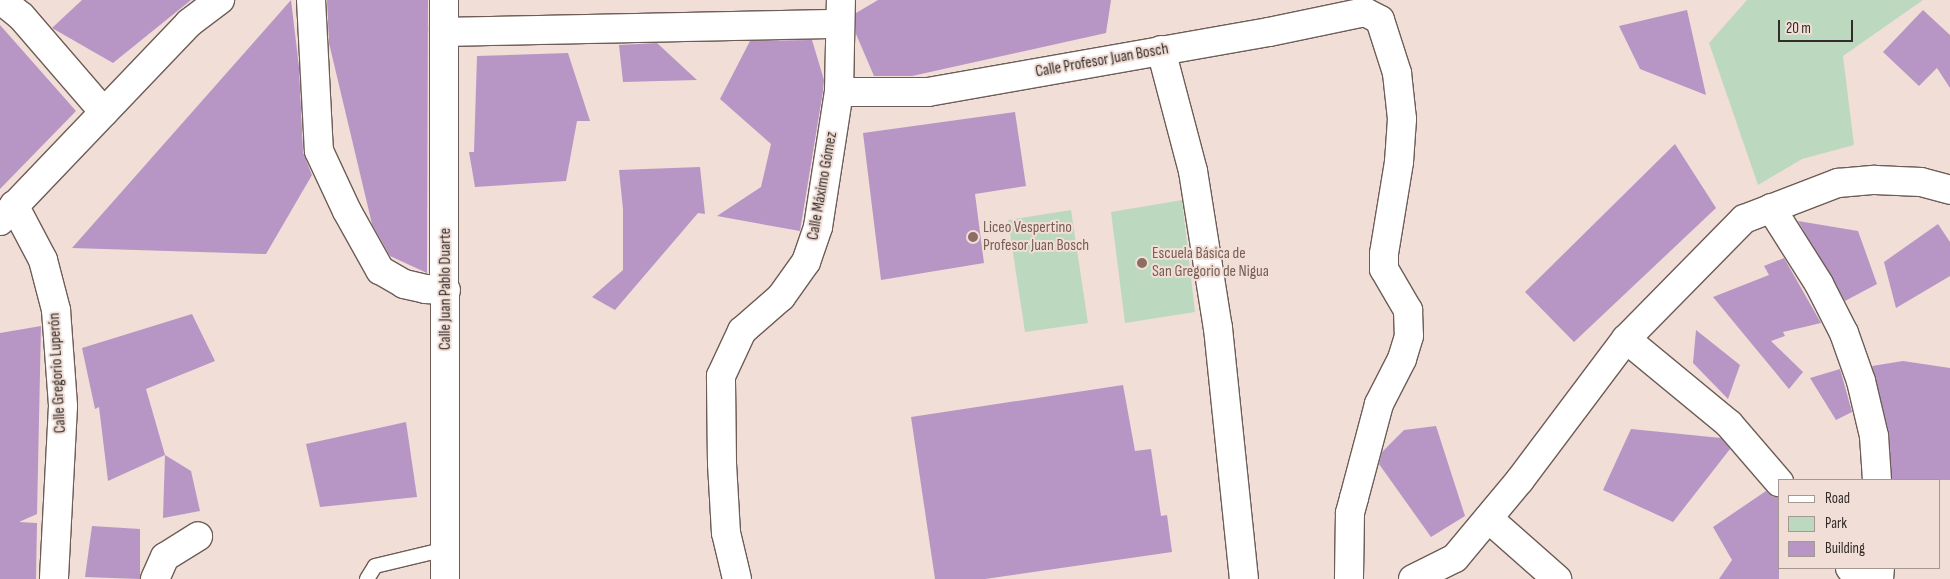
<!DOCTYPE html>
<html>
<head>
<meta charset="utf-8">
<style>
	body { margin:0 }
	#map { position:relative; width:1950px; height:579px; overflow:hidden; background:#f1ded7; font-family:"Sofia Sans Condensed",sans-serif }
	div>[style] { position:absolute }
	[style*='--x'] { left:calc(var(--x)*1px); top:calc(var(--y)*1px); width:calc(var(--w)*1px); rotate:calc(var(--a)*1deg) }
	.green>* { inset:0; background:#bcd9c0 }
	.building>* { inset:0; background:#b796c5 }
	.roads { filter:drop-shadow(1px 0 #6d5d57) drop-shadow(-1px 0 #6d5d57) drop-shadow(0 1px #6d5d57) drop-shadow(0 -1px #6d5d57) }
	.lane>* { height:14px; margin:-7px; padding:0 7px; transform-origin:7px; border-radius:7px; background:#fff }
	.street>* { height:28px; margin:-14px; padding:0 14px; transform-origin:14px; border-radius:14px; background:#fff }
	.secondary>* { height:28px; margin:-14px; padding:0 14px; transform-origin:14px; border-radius:14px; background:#fff }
	.dots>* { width:14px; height:14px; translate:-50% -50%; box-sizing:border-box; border:2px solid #f1ded7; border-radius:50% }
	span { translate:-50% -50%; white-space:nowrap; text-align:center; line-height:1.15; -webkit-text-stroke:4px #f1ded7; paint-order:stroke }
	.street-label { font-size:16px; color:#332c29 }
	.education-label { font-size:16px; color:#785e54 }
	.left { translate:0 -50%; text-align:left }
	.legend { position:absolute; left:1778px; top:479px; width:162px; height:90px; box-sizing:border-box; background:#f1ded7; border:1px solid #a59791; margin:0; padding:6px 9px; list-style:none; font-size:15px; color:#332c29 }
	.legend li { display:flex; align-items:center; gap:10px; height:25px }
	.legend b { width:25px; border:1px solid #a59791 }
	.scale { position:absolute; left:1778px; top:20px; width:75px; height:22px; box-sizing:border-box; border:2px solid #332c29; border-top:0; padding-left:6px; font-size:15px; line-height:18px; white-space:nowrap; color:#332c29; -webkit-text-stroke:4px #f1ded7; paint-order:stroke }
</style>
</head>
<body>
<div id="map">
	<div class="green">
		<div style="clip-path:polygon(1747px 0,1923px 0,1843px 56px,1854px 145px,1802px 159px,1758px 185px,1709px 43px)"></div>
		<div style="clip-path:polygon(1182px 200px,1195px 312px,1125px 323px,1111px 212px)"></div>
		<div style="clip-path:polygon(1071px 210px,1088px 323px,1025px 332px,1008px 220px)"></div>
	</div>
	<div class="building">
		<div style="clip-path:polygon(82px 0,191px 0,113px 63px,52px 28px)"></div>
		<div style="clip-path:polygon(291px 0,299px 67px,303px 152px,312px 175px,266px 254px,72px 248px)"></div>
		<div style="clip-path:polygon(327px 0,428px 0,427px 273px,390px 256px,372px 224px,329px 43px)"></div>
		<div style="clip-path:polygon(878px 0,1111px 0,1106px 33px,912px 76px,874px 76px,856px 34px,856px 13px)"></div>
		<div style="clip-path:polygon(1687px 10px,1706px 95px,1640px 69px,1619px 26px)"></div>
		<div style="clip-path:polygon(1923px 10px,1950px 35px,1950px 88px,1937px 68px,1919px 86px,1883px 52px)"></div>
		<div style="clip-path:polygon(0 25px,76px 111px,0 189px)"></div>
		<div style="clip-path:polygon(812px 40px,824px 80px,823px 91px,800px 231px,717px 216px,761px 187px,771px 144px,720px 99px,750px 41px)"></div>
		<div style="clip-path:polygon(657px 43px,697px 80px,623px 82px,619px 45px)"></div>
		<div style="clip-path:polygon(568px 53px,590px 121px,577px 121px,566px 181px,475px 187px,469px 152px,474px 152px,477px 56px)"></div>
		<div style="clip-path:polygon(1015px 112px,1026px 186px,975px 194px,984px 263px,881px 280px,863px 133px)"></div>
		<div style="clip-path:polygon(1675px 144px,1716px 208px,1574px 342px,1525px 292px)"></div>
		<div style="clip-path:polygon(700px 167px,705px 214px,698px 213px,615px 310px,592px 297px,623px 270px,623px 209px,619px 170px)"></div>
		<div style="clip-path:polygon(1798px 221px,1858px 231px,1877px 284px,1845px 301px)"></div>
		<div style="clip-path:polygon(1938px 224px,1950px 242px,1950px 276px,1896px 308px,1884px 262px)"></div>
		<div style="clip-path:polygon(1784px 258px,1821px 323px,1783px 332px,1785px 336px,1771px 341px,1803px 372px,1789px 389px,1713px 297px,1769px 275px,1764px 266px)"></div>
		<div style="clip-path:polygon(192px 314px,215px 361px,146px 389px,165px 455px,108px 481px,99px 407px,95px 409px,82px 348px)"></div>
		<div style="clip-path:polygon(41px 326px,37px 514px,19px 522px,37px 523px,36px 579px,0 579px,0 333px)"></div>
		<div style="clip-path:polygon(1696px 330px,1740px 365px,1728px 399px,1693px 363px)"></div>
		<div style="clip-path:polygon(1903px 361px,1950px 368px,1950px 480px,1892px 480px,1889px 433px,1872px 366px)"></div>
		<div style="clip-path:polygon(1840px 369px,1852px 412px,1836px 420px,1810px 378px)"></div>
		<div style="clip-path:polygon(1123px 385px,1135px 451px,1151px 449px,1161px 516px,1167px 515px,1172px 552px,985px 579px,935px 579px,911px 417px)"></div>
		<div style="clip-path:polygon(406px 422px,417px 497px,320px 507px,306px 444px)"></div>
		<div style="clip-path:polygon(1436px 426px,1465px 516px,1431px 537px,1379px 464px,1382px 452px,1404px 430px)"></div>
		<div style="clip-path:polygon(1631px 429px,1721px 438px,1730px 449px,1673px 522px,1603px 490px)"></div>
		<div style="clip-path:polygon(165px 455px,191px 471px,200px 511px,163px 518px)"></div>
		<div style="clip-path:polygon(1766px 491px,1773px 497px,1779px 497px,1779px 579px,1719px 579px,1732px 560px,1713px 527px)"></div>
		<div style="clip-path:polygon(92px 526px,140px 529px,140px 579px,85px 577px)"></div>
	</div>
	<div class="roads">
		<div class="lane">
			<div style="--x:367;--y:579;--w:15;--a:-58"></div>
			<div style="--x:375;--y:566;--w:73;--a:-13.5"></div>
		</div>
		<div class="street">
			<div style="--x:1;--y:0;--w:26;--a:39"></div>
			<div style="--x:21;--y:16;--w:127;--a:49.2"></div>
			<div style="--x:311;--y:0;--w:151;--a:87"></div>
			<div style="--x:319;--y:151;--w:66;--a:65"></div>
			<div style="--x:347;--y:211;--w:68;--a:60.8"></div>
			<div style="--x:380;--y:270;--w:28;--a:30"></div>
			<div style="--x:404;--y:284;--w:22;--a:13"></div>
			<div style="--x:425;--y:289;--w:21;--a:3"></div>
			<div style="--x:444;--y:0;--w:579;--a:89.9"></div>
			<div style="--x:444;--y:32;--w:396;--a:-1.2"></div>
			<div style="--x:1161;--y:50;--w:125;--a:75.2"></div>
			<div style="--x:1193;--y:171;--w:159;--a:81"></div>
			<div style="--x:1218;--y:328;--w:252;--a:84.1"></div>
			<div style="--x:839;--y:92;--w:89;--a:0"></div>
			<div style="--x:928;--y:92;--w:346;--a:-10"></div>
			<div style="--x:1269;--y:32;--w:98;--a:-11.8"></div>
			<div style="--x:1365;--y:12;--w:17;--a:28"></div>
			<div style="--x:1380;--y:20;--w:56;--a:72.2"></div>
			<div style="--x:1397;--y:73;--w:46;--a:83.8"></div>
			<div style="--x:1402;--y:119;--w:43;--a:94"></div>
			<div style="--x:1399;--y:162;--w:93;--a:99.3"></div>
			<div style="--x:1384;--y:254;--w:15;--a:90"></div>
			<div style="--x:1384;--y:269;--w:48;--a:59.7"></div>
			<div style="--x:1408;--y:310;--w:26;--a:88"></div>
			<div style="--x:1409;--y:336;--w:24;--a:107"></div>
			<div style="--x:1402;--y:359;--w:51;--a:117.1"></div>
			<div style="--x:1379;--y:404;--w:97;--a:104.9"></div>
			<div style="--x:1354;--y:498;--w:16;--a:105"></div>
			<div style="--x:1350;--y:513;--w:66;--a:90.9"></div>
			<div style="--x:14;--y:205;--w:62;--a:62.2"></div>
			<div style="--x:43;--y:260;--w:52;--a:75.4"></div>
			<div style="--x:56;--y:310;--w:96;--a:85.8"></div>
			<div style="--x:63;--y:406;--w:173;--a:93"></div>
			<div style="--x:1771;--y:208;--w:90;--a:57.7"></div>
			<div style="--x:1819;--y:284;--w:55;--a:63"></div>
			<div style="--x:1844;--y:333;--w:51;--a:70.5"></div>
			<div style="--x:1861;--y:381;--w:57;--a:76.7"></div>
			<div style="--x:1874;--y:436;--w:44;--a:86.1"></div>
			<div style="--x:0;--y:221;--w:274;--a:-46.3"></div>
			<div style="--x:189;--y:23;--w:39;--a:-37"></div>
			<div style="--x:1626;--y:339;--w:134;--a:39.5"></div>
			<div style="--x:1729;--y:424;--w:77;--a:49.2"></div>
			<div style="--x:1489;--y:519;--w:91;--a:41.4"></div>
			<div style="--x:1850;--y:568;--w:14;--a:51"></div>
			<div style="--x:155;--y:579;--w:24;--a:-66"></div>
			<div style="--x:165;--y:557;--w:39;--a:-32"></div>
			<div style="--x:737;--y:579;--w:47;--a:-103.4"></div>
			<div style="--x:726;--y:533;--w:70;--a:-93.3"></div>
			<div style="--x:722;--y:463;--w:87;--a:-90.7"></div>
			<div style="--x:721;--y:376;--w:50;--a:-65"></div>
			<div style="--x:742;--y:331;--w:52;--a:-41.1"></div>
			<div style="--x:781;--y:297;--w:43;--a:-54.5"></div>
			<div style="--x:806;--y:262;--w:37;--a:-71"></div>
			<div style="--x:818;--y:227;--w:137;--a:-81.2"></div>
			<div style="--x:839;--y:92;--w:92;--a:-88.8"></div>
			<div style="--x:1879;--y:579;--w:11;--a:-85"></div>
		</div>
		<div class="secondary">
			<div style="--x:1413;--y:579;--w:47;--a:-26.6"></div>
			<div style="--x:1455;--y:558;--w:102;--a:-50.2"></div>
			<div style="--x:1520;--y:480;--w:176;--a:-53.1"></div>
			<div style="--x:1626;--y:339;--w:168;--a:-45.5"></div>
			<div style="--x:1744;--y:219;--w:101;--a:-21"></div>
			<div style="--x:1838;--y:183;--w:37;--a:-5"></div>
			<div style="--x:1875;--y:180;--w:46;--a:2.5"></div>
			<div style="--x:1921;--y:182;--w:30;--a:15"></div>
		</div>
	</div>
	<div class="dots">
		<div style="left:973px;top:237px;background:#8d6e63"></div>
		<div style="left:1142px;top:263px;background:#8d6e63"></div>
	</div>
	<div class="street-label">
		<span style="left:1102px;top:61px;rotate:-10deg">Calle Profesor Juan Bosch</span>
		<span style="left:823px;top:186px;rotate:-80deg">Calle Máximo Gómez</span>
		<span style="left:446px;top:289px;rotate:-90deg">Calle Juan Pablo Duarte</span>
		<span style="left:58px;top:373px;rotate:-93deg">Calle Gregorio Luperón</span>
	</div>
	<div class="education-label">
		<span class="left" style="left:983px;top:237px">Liceo Vespertino<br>Profesor Juan Bosch</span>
		<span class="left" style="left:1152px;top:263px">Escuela Básica de<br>San Gregorio de Nigua</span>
	</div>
	<ul class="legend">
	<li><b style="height:6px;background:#fff"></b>Road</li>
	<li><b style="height:14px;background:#bcd9c0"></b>Park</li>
	<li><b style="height:14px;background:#b796c5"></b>Building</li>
	</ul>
	<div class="scale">20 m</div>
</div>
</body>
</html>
